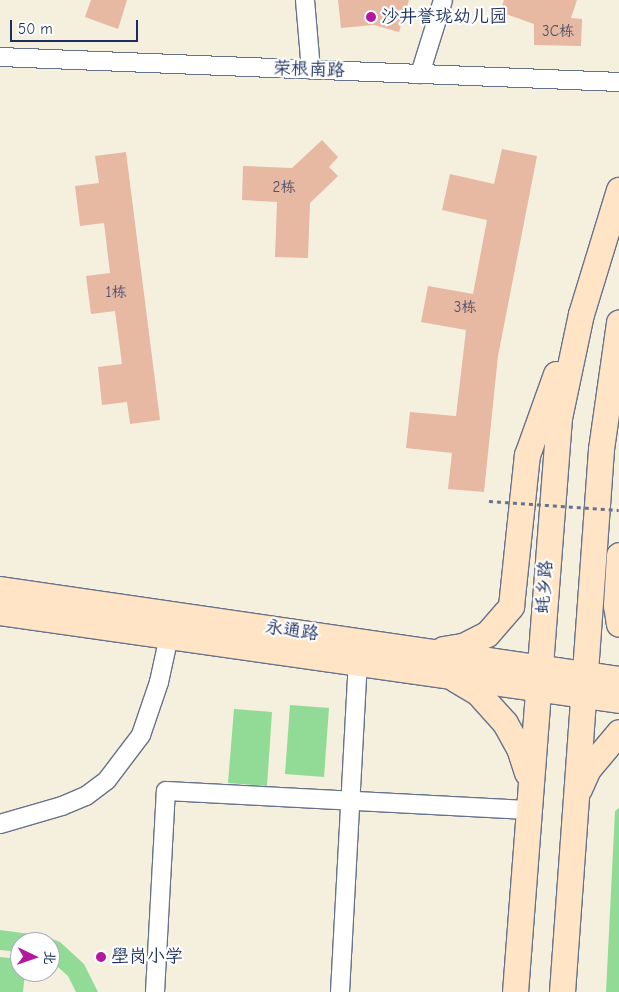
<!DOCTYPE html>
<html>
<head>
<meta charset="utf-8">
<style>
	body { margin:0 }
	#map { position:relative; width:619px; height:992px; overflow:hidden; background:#f5efde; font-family:"Comic Neue","LXGW WenKai TC",sans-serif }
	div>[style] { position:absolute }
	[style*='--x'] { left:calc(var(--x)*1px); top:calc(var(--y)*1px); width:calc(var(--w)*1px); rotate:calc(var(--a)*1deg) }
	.green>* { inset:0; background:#92db96 }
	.building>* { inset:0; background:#e7b8a2 }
	.roads { filter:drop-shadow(1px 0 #67728b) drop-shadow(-1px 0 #67728b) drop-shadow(0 1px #67728b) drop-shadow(0 -1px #67728b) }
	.street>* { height:18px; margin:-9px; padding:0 9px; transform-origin:9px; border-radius:9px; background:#fff }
	.secondary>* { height:25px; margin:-12.5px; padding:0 12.5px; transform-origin:12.5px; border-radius:12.5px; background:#ffe4c6 }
	.path-bridge>* { height:3px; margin-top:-1.5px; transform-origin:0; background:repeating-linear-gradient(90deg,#67728b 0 4px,transparent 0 8px) }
	.dots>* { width:14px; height:14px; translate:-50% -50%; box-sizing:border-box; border:2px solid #fff; border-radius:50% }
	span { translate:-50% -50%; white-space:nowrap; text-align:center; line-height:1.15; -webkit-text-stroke:4.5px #fff; paint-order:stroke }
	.number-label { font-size:15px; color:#4e516f }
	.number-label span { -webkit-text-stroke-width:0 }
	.poi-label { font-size:18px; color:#1b2f5e }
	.left { translate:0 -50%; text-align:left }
	.street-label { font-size:18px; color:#1b2f5e }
	.north { position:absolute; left:10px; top:932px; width:50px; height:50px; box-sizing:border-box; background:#fff; border:1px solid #a4acbf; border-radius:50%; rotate:93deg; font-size:14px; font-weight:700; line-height:20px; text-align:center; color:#1b2f5e }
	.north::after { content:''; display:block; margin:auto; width:18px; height:22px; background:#b5179e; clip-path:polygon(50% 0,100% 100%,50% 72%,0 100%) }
	.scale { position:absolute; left:10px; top:20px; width:128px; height:22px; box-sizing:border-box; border:2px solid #1b2f5e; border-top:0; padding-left:6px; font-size:15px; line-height:18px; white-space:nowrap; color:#1b2f5e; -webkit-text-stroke:4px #fff; paint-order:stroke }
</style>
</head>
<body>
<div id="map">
	<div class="green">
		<div style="clip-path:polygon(290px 705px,329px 708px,324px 777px,285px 774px)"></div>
		<div style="clip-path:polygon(234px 709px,272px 712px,267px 786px,228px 783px)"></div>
		<div style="clip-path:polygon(619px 808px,619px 992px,606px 992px,615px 811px)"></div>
		<div style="clip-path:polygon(0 930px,45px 936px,60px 942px,84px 964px,98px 992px,76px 992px,68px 976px,50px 960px,50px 942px,20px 942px,20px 952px,0 950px)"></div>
		<div style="clip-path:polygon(0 957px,20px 959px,20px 972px,25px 972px,23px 992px,0 992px)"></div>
	</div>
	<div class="building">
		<div style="clip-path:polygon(91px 0,127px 0,118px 29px,85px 17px)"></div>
		<div style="clip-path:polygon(338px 0,409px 0,399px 32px,374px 25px,341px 28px)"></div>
		<div style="clip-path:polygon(504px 0,577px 0,571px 18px,582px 19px,581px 46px,534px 45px,534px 24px,500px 12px)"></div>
		<div style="clip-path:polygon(322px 140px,338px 157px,329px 167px,338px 176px,310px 203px,308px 258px,275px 257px,277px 202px,242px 200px,243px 166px,292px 168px)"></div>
		<div style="clip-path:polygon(502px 149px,537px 156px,498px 356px,484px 492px,448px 489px,452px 453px,406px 448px,410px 412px,456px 416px,466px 330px,421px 322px,428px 286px,473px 294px,487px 220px,442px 210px,450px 174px,494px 184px)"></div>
		<div style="clip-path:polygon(126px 152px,160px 420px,130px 424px,127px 402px,102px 405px,98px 367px,122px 364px,115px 311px,91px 314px,86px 276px,110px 273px,104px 223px,80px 226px,75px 186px,99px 183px,95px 156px)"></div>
	</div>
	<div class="roads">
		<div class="street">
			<div style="--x:305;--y:0;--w:70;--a:85.1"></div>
			<div style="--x:0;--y:57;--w:620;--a:2.31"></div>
			<div style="--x:420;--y:74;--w:77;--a:-72.7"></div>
			<div style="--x:0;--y:824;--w:65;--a:-16.2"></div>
			<div style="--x:62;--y:806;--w:26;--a:-23"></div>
			<div style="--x:86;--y:796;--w:26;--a:-37"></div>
			<div style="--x:107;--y:780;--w:56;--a:-52.9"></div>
			<div style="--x:141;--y:735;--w:56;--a:-71.2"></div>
			<div style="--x:159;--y:682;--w:47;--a:-77.7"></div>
			<div style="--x:155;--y:992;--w:201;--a:-86.9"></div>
			<div style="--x:166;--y:791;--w:362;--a:3"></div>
			<div style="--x:340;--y:992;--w:329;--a:-86.9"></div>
		</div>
		<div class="secondary">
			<div style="--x:619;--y:555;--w:50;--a:93.4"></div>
			<div style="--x:616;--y:605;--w:19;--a:81"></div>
			<div style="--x:0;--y:589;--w:626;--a:8.27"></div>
			<div style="--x:0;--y:612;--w:625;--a:8.09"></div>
			<div style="--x:443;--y:649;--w:20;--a:-9"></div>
			<div style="--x:463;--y:646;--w:27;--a:-27"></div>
			<div style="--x:487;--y:634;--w:37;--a:-49"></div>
			<div style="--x:511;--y:606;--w:152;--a:-84"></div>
			<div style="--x:527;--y:455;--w:86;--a:-70.3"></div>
			<div style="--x:455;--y:679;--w:27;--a:31"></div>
			<div style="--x:478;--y:693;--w:40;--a:48"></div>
			<div style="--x:505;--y:723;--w:29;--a:61"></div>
			<div style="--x:519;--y:748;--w:26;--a:72"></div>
			<div style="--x:579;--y:789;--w:22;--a:-66"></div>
			<div style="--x:588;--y:769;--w:48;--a:-50"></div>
			<div style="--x:515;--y:992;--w:576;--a:-85.62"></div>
			<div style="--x:559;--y:418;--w:106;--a:-78.1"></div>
			<div style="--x:581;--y:314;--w:130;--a:-73"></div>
			<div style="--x:562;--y:992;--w:544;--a:-85.89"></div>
			<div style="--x:601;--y:449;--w:128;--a:-81.9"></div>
		</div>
	</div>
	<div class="path-bridge">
		<div style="--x:489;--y:501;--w:130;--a:4"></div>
	</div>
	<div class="dots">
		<div style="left:371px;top:17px;background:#b5179e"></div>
		<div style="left:101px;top:957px;background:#b5179e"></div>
	</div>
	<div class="number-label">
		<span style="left:558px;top:32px">3C栋</span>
		<span style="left:284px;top:188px">2栋</span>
		<span style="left:116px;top:293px">1栋</span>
		<span style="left:465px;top:308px">3栋</span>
	</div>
	<div class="poi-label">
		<span class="left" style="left:381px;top:17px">沙井誉珑幼儿园</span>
		<span class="left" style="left:111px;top:957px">壆岗小学</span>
	</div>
	<div class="street-label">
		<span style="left:309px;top:70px;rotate:2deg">荣根南路</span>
		<span style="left:545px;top:587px;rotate:-86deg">蚝乡路</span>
		<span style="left:292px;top:631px;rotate:8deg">永通路</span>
	</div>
	<div class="north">北</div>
	<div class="scale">50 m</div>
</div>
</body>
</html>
